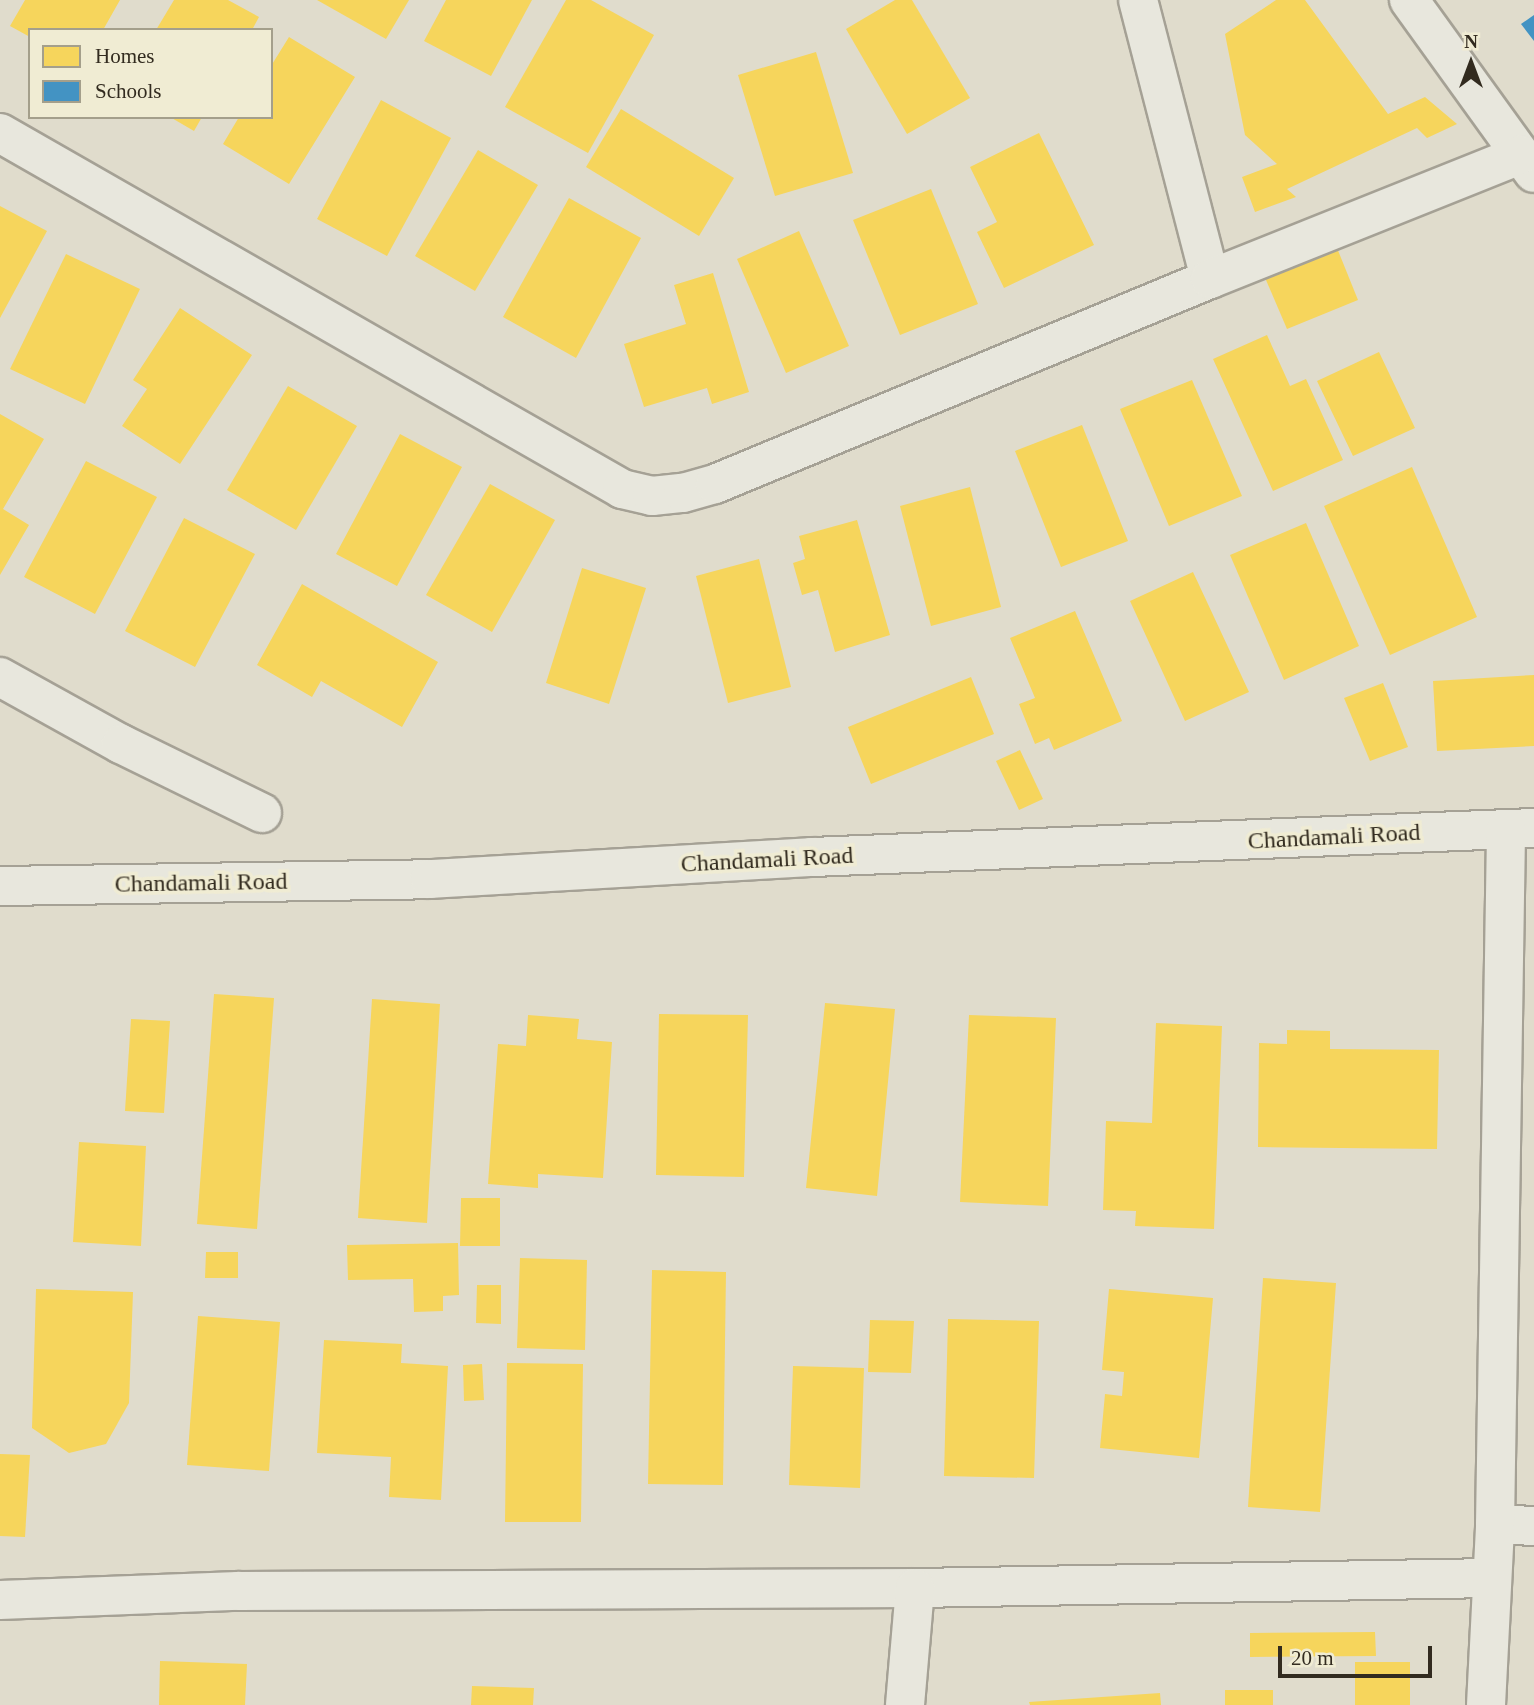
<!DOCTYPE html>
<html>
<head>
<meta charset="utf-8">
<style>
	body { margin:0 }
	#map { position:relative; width:1534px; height:1705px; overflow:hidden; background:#e0dccc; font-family:"Times New Roman",serif }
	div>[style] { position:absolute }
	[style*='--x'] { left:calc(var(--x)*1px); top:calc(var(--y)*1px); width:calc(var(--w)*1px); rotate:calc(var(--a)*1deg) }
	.homes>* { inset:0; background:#f6d55c }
	.schools>* { inset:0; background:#4393c3 }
	.roads { filter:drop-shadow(2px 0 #a5a195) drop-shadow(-2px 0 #a5a195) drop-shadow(0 2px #a5a195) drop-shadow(0 -2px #a5a195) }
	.minor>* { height:38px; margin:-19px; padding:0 19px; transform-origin:19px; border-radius:19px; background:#e8e7dd }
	span { translate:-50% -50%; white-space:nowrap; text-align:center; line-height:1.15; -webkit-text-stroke:7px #f0ecd3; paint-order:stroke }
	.street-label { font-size:24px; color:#322b1f }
	.legend { position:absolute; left:28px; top:28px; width:245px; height:91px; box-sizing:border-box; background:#f0ecd3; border:2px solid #a49f8b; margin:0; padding:9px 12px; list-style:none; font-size:21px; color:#322b1f }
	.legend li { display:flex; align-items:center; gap:14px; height:35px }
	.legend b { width:35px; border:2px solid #a49f8b }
	.north { position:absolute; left:1436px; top:28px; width:70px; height:70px; -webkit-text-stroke:5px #f0ecd3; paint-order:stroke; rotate:0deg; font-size:19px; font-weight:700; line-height:28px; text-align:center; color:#322b1f }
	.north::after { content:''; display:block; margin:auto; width:24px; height:32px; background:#322b1f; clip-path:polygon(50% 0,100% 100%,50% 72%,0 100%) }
	.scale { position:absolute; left:1278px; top:1646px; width:154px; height:32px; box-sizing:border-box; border:4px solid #322b1f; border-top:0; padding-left:9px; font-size:21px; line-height:24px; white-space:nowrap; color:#322b1f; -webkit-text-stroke:5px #f0ecd3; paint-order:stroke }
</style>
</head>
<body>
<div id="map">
	<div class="homes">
		<div style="clip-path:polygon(25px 0,120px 0,103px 30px,30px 30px,30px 37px,10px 26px)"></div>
		<div style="clip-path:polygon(174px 0,228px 0,259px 17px,252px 30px,156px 30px)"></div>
		<div style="clip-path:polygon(317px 0,409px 0,386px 39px)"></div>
		<div style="clip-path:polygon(446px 0,532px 0,491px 76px,424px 41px)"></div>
		<div style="clip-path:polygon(566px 0,591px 0,654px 35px,588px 153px,505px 107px)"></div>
		<div style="clip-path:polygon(895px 0,912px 0,970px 98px,907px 134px,846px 29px)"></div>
		<div style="clip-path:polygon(1276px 0,1305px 0,1388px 114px,1425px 97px,1457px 124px,1427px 138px,1417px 128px,1287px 189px,1296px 197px,1255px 212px,1242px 177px,1277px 164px,1245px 135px,1225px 34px)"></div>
		<div style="clip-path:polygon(289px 37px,355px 77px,289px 184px,223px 144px,239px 117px,271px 117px,271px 66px)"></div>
		<div style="clip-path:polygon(816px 52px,853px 173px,775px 196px,738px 75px)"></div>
		<div style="clip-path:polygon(381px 100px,451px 138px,387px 256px,317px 219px)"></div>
		<div style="clip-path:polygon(621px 109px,734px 178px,699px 236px,586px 167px)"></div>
		<div style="clip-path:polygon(170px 117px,202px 117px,194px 131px)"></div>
		<div style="clip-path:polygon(1039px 133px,1094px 245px,1004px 288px,977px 232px,997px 222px,970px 167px)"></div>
		<div style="clip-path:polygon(478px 150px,538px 185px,475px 291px,415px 256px)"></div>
		<div style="clip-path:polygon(931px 189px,978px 304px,900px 335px,853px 220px)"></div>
		<div style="clip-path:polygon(569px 198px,641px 238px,576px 358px,503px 317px)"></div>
		<div style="clip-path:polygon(0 206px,47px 231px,0 318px)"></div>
		<div style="clip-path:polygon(799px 231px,849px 346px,786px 373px,737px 259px)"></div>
		<div style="clip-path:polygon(1335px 243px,1358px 300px,1287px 329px,1263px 273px)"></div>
		<div style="clip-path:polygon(66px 254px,140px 289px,85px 404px,10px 369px)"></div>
		<div style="clip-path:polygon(713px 273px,749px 392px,712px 404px,707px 388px,644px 407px,624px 344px,686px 324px,674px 285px)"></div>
		<div style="clip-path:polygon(180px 308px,252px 355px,180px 464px,122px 426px,147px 389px,133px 380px)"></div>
		<div style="clip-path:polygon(1267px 335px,1290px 386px,1306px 379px,1343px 460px,1273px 491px,1213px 359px)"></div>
		<div style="clip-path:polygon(1379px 352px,1415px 428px,1353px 456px,1317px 381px)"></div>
		<div style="clip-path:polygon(1192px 380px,1242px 496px,1169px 526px,1120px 409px)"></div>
		<div style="clip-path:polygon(288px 386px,357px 426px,296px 530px,227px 490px)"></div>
		<div style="clip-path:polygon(0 414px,44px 439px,3px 509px,29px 525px,0 575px)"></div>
		<div style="clip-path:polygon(1082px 425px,1128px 541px,1061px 567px,1015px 451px)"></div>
		<div style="clip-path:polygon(400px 434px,462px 467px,397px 586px,336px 554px)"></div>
		<div style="clip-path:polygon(86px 461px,157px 497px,95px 614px,24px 577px)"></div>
		<div style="clip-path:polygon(1412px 467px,1477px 617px,1390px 655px,1324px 506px)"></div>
		<div style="clip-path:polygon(490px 484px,555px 520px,492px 632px,426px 595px)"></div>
		<div style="clip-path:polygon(970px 487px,1001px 607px,931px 626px,900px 506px)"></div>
		<div style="clip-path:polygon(184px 518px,255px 554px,195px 667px,125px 631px)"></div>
		<div style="clip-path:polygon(857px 520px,890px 635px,835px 652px,818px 590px,802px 595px,793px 563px,805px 559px,799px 536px)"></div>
		<div style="clip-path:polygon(1306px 523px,1359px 646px,1284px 680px,1230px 555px)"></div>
		<div style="clip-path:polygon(759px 559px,791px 687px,728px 703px,696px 576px)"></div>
		<div style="clip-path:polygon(582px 568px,646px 588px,609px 704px,546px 683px)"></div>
		<div style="clip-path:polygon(1193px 572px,1249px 692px,1185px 721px,1130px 601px)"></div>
		<div style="clip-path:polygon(302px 584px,438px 662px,402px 727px,321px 681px,312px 697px,257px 665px)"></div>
		<div style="clip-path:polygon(1075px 611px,1122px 721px,1054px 750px,1049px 738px,1035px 744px,1019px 704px,1035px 698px,1010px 638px)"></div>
		<div style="clip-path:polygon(1534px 675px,1534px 746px,1437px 751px,1433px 681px)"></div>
		<div style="clip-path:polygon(971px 677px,994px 734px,871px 784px,848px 727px)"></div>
		<div style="clip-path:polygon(1383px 683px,1408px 747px,1370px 761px,1344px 698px)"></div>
		<div style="clip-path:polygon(1020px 750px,1043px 799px,1019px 810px,996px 761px)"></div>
		<div style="clip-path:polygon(214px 994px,274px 998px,257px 1229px,197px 1224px)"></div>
		<div style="clip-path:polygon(372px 999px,440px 1004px,427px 1223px,358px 1218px)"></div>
		<div style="clip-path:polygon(825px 1003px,895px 1009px,877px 1196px,806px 1188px)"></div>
		<div style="clip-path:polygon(659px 1014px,748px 1015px,744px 1177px,656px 1175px)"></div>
		<div style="clip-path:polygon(528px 1015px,579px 1019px,577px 1039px,612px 1042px,603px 1178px,538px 1174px,538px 1188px,488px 1184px,498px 1044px,526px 1046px)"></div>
		<div style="clip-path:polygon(969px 1015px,1056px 1018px,1048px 1206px,960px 1202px)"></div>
		<div style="clip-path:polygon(131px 1019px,170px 1021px,164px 1113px,125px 1111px)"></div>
		<div style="clip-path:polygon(1156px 1023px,1222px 1026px,1214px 1229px,1135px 1226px,1136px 1211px,1103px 1210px,1106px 1121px,1152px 1123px)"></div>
		<div style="clip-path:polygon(1287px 1030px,1330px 1031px,1330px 1049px,1439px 1050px,1437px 1149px,1258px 1147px,1259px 1043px,1287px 1044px)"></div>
		<div style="clip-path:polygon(79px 1142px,146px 1146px,141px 1246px,73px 1242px)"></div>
		<div style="clip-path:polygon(461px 1198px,500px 1198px,500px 1246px,460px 1246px)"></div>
		<div style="clip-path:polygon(458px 1243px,459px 1295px,443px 1296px,443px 1311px,414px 1312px,413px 1279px,348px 1280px,347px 1245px)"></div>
		<div style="clip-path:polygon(206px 1252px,238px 1252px,238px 1278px,205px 1278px)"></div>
		<div style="clip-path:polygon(520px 1258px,587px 1260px,585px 1350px,517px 1348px)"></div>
		<div style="clip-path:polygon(652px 1270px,726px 1272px,723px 1485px,648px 1484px)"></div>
		<div style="clip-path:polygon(1263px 1278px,1336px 1283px,1320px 1512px,1248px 1507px)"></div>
		<div style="clip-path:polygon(477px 1285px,501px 1285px,501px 1324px,476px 1323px)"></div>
		<div style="clip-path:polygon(36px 1289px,133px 1292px,129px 1403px,106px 1444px,69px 1453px,32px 1428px)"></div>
		<div style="clip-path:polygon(1109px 1289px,1213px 1298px,1199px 1458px,1100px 1448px,1105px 1394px,1122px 1396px,1124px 1372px,1102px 1370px)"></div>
		<div style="clip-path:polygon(198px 1316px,280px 1322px,269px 1471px,187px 1465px)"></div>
		<div style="clip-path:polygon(948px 1319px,1039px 1321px,1034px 1478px,944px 1476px)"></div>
		<div style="clip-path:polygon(870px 1320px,914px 1321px,911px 1373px,868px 1372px)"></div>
		<div style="clip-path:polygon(324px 1340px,402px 1344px,401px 1363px,448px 1366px,441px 1500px,389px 1497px,391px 1457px,317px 1453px)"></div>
		<div style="clip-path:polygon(507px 1363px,583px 1364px,581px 1522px,505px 1522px)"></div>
		<div style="clip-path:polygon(482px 1364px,484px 1400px,464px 1401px,463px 1365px)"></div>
		<div style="clip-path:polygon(793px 1366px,864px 1368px,860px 1488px,789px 1485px)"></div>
		<div style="clip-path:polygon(0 1454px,30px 1455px,25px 1537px,0 1536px)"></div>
		<div style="clip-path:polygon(1375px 1632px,1376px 1656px,1250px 1657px,1250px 1633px)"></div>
		<div style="clip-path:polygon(160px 1661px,247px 1664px,245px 1705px,159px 1705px)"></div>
		<div style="clip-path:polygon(1355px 1662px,1410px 1662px,1410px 1705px,1355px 1705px)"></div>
		<div style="clip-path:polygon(472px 1686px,534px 1688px,533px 1705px,471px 1705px)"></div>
		<div style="clip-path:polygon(1225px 1690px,1273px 1690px,1273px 1705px,1225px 1705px)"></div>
		<div style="clip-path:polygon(1160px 1693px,1161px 1705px,1030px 1705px,1029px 1702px)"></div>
	</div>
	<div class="schools">
		<div style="clip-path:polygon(1534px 15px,1534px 41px,1521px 24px)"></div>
	</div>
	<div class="roads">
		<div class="minor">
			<div style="--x:1138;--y:0;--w:288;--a:75.5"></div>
			<div style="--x:1409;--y:0;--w:213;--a:54.2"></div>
			<div style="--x:0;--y:133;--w:717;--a:29.78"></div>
			<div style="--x:622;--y:489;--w:31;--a:13"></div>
			<div style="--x:652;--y:496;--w:31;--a:-6"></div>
			<div style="--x:683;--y:493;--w:33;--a:-16"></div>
			<div style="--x:715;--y:484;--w:536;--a:-22.5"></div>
			<div style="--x:1210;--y:279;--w:334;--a:-21.8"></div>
			<div style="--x:0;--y:677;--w:138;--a:29"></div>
			<div style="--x:121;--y:744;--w:157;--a:26.1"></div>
			<div style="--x:0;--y:886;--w:430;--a:-0.9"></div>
			<div style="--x:430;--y:879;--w:383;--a:-3.3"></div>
			<div style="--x:812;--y:857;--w:723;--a:-2.3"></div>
			<div style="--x:1495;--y:1525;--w:39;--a:1"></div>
			<div style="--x:0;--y:1600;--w:238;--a:-2.2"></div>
			<div style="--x:238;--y:1591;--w:677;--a:-0.25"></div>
			<div style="--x:915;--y:1588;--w:577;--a:-0.99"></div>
			<div style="--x:905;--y:1705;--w:117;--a:-85.1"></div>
			<div style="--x:1486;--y:1705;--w:180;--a:-87.1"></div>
			<div style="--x:1495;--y:1525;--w:696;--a:-89.09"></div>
		</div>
	</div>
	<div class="street-label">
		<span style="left:1334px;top:837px;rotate:-3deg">Chandamali Road</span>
		<span style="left:767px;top:860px;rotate:-3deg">Chandamali Road</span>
		<span style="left:201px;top:883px;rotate:-1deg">Chandamali Road</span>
	</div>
	<ul class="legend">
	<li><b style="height:19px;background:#f6d55c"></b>Homes</li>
	<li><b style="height:19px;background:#4393c3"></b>Schools</li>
	</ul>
	<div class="north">N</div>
	<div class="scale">20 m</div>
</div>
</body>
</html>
